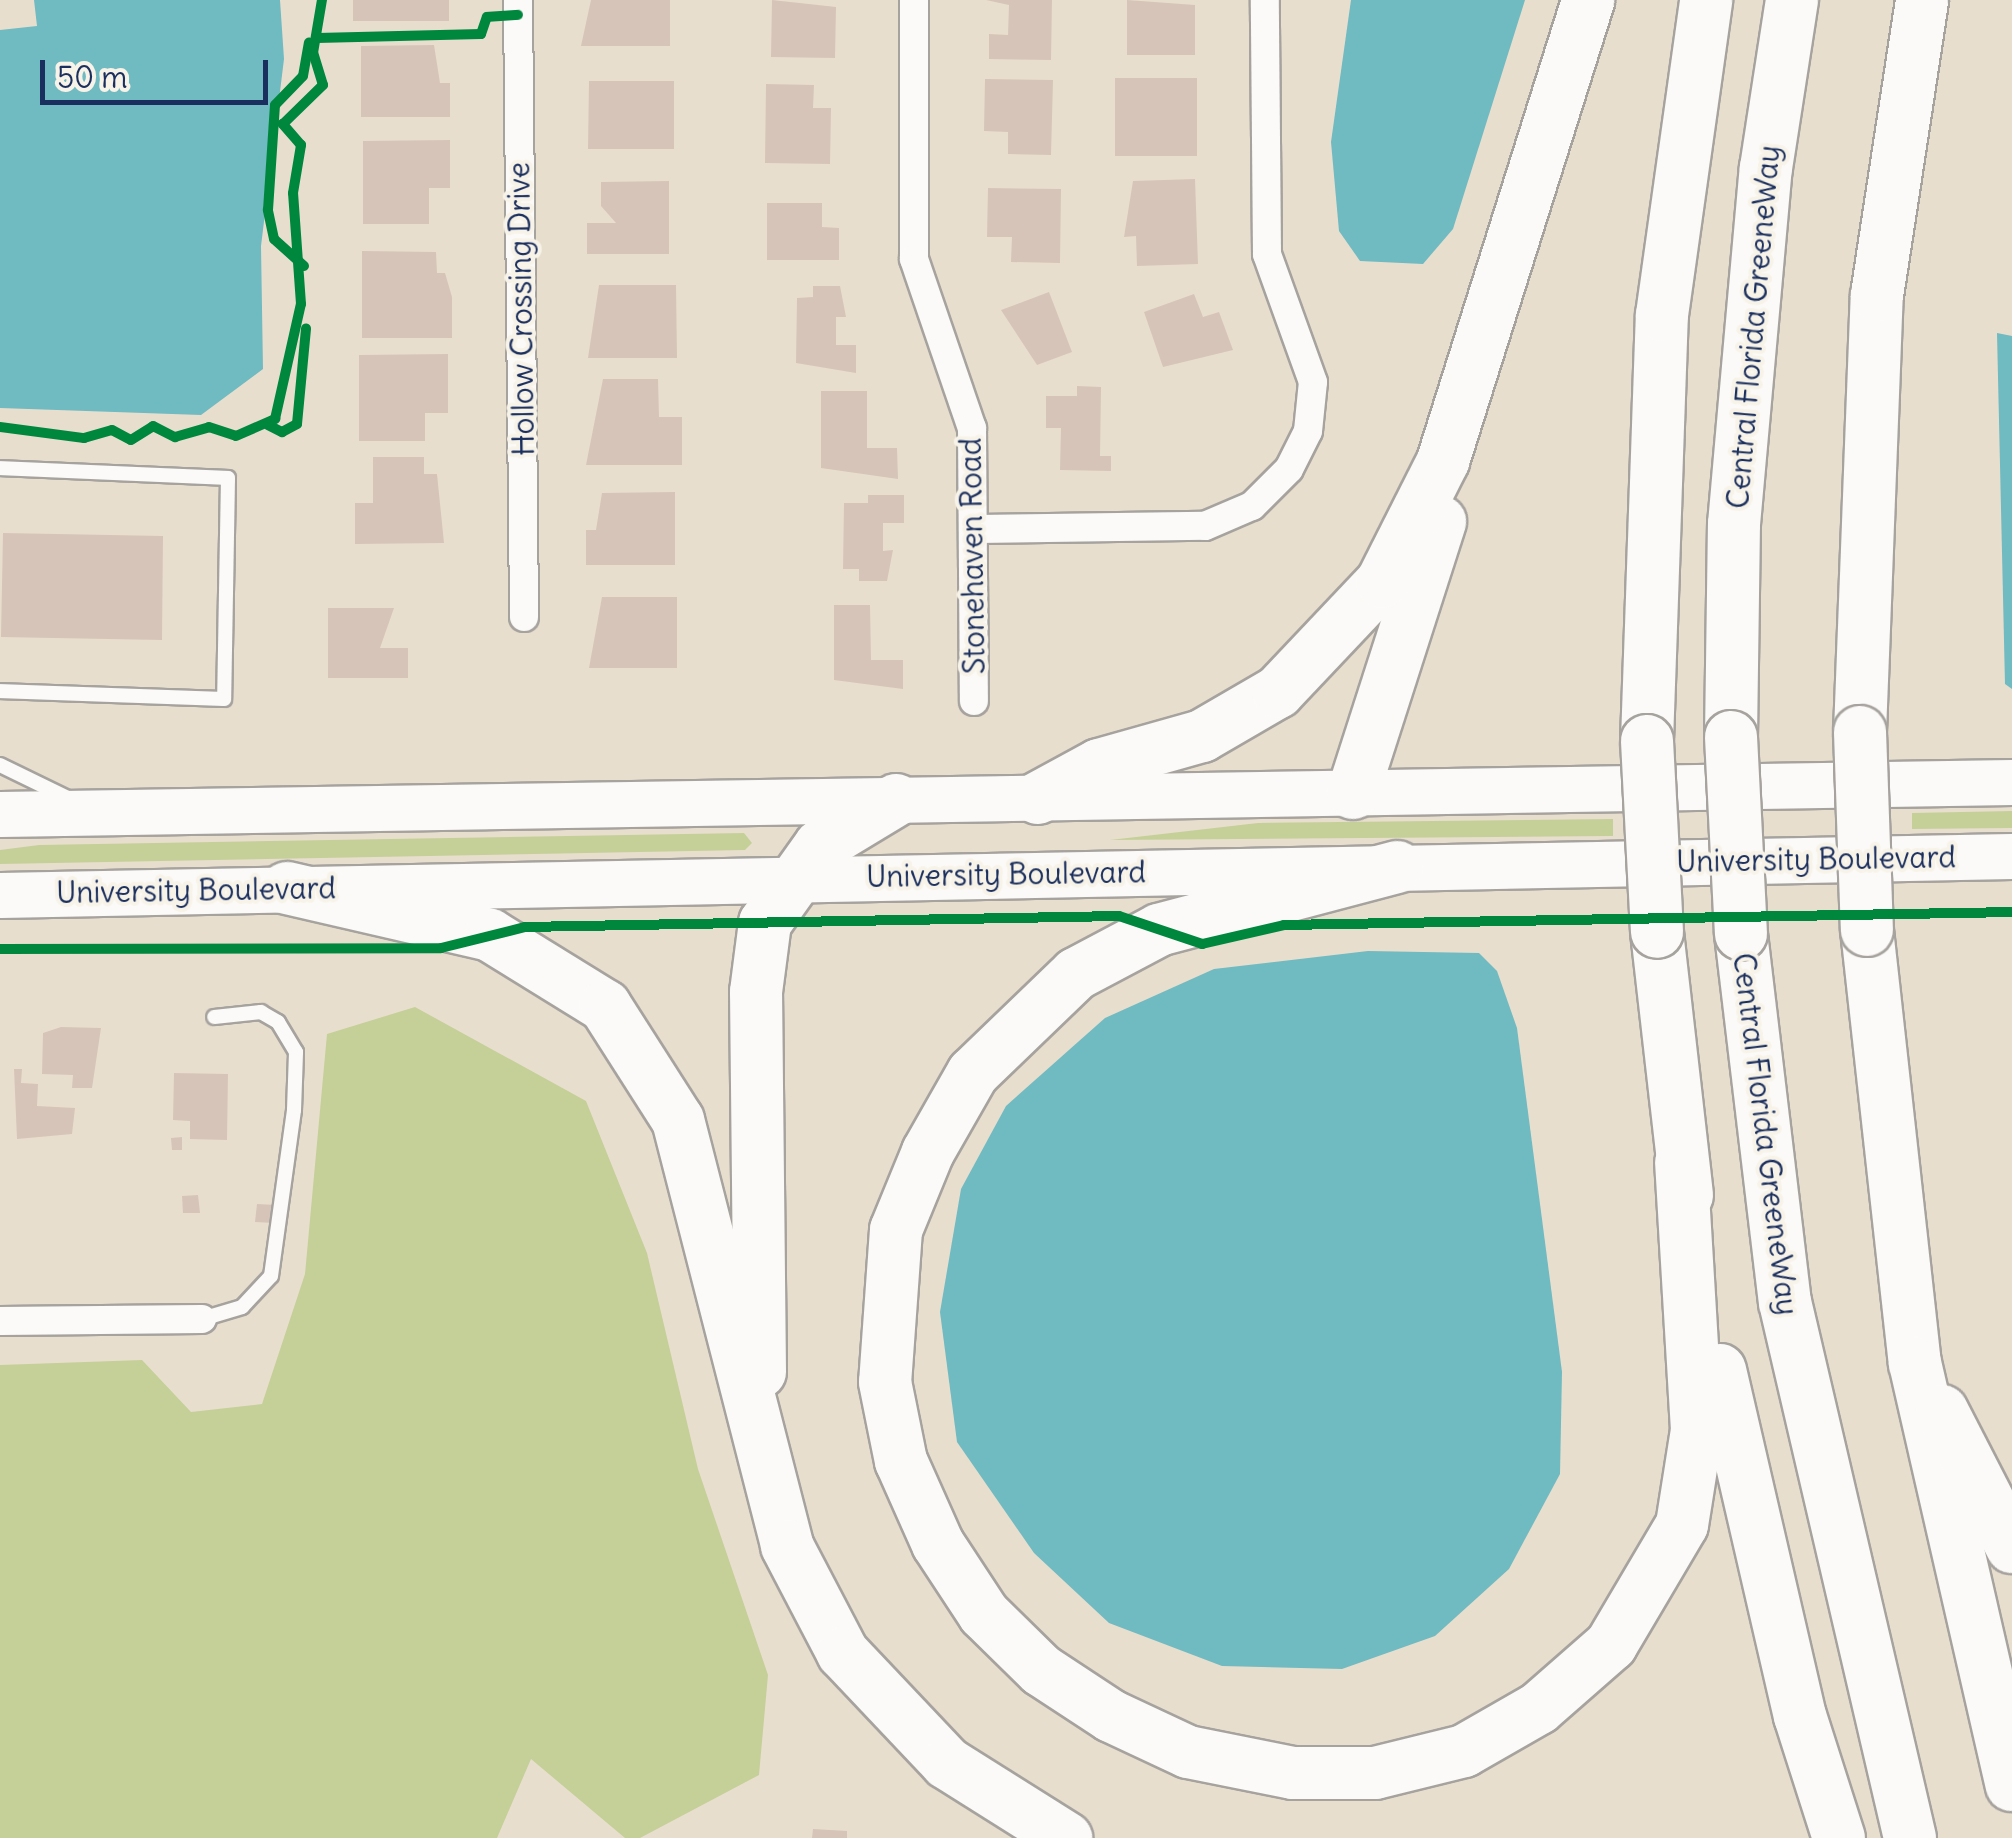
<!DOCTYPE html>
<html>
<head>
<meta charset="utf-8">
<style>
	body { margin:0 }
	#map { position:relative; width:2012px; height:1838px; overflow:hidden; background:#e8dece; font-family:Delius,sans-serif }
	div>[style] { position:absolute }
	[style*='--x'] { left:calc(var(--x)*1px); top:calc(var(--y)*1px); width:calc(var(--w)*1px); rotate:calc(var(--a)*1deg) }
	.green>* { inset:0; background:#c5d098 }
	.water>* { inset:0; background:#70bac1 }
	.building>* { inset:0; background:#d6c4b9 }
	.roads { filter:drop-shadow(2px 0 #a6a39f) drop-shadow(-2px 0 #a6a39f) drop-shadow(0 2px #a6a39f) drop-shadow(0 -2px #a6a39f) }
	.service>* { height:14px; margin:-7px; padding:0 7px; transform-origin:7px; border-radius:7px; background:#fcfaf8 }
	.minor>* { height:28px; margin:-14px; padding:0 14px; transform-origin:14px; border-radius:14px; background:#fcfaf8 }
	.primary>* { height:45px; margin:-22.5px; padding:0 22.5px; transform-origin:22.5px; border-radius:22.5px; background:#fcfaf8 }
	.motorway>* { height:52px; margin:-26px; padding:0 26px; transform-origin:26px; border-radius:26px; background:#fcfaf8 }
	.bridges { filter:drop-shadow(2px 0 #a6a39f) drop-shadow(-2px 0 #a6a39f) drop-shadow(0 2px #a6a39f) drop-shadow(0 -2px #a6a39f) }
	.motorway-bridge>* { height:52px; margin:-26px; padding:0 26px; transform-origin:26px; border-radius:26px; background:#fcfaf8 }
	.cycleway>* { height:10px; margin:-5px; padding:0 5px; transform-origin:5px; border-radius:5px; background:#00873e }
	span { translate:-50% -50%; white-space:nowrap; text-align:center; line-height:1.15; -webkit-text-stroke:8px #f7f3e8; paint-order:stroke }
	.street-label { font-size:30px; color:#1b2f5e }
	.scale { position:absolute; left:40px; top:60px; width:228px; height:45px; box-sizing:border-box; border:5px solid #1b2f5e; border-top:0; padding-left:12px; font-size:30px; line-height:35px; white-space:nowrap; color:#1b2f5e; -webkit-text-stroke:8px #f7f3e8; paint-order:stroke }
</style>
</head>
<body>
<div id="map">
	<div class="green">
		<div style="clip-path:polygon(2012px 811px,2012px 828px,1912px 829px,1912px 813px)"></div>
		<div style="clip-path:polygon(1613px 819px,1613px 836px,1110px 840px,1258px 823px)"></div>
		<div style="clip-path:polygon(744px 833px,752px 843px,745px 850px,0 864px,0 850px,39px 845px)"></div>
		<div style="clip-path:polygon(415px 1007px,586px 1101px,647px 1253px,698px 1469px,768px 1675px,759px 1775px,640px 1838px,625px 1838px,531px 1759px,497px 1838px,0 1838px,0 1365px,142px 1360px,191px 1412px,262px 1404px,305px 1274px,327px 1034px)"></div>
	</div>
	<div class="water">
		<div style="clip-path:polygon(34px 0,280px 0,284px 59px,261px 246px,263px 369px,201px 415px,0 408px,0 30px,37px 26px)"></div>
		<div style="clip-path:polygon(1351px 0,1525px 0,1453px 229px,1423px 264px,1360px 261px,1339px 231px,1331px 142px)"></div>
		<div style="clip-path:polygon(1997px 333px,2012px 336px,2012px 689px,2005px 684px)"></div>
		<div style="clip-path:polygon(1368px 951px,1479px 953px,1497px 971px,1517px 1028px,1562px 1372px,1560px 1474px,1509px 1569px,1435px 1636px,1342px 1669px,1222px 1666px,1109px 1623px,1034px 1553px,957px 1442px,940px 1312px,961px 1189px,1006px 1106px,1105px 1018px,1214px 969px)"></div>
	</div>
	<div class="building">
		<div style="clip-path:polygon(353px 0,449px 0,449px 21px,353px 21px)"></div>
		<div style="clip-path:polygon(591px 0,670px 0,670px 46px,581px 46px)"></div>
		<div style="clip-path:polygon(772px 0,836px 7px,835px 58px,771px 57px)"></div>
		<div style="clip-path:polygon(986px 0,1052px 0,1051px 60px,989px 59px,989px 34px,1008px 35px,1009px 5px)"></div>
		<div style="clip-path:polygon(1127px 0,1195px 5px,1195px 55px,1127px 55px)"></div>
		<div style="clip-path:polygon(434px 45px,440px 83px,450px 83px,450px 117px,361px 117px,361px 46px)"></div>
		<div style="clip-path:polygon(1115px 78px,1197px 78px,1197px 156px,1115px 156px)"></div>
		<div style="clip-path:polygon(985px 79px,1053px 80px,1051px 155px,1008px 154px,1008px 132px,984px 131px)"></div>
		<div style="clip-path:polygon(589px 81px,674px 81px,674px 149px,588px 149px)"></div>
		<div style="clip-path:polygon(766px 84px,814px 85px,813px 108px,831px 108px,830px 164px,765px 163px)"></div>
		<div style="clip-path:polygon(450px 140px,450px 188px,429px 188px,429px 224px,363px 224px,363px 141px)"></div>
		<div style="clip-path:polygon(1195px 179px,1198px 264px,1137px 266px,1136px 236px,1124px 237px,1133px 181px)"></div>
		<div style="clip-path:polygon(669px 181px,669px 254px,587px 254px,587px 223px,616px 223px,601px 206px,601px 182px)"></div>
		<div style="clip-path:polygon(988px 188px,1061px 189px,1060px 263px,1011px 262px,1012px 237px,987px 237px)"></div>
		<div style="clip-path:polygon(767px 203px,822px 203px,822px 227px,839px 228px,839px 260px,767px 260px)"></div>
		<div style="clip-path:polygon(362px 251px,436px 252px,437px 273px,445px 273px,452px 297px,452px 338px,362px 338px)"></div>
		<div style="clip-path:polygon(599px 285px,676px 285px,677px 358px,588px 358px)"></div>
		<div style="clip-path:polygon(813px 286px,840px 286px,846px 317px,836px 317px,836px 345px,856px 345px,856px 373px,796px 363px,797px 298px,813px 297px)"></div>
		<div style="clip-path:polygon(1049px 292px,1072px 352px,1037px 365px,1001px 310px)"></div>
		<div style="clip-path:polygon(1194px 294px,1203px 317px,1219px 312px,1233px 350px,1163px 367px,1144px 312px)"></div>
		<div style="clip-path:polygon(448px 354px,448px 413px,425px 413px,425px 441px,359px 441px,359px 355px)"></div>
		<div style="clip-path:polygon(603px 379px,658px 379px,659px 417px,682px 417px,682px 465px,586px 465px)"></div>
		<div style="clip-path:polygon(1077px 386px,1101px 387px,1100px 456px,1111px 456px,1111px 471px,1060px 470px,1061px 428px,1046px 428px,1046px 396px,1077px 396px)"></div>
		<div style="clip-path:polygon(821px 391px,867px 391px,867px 448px,897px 448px,898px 479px,821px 468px)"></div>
		<div style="clip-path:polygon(373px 457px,424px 457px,424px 474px,437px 474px,444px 543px,355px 544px,355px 503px,373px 503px)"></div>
		<div style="clip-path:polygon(675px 492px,675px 565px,586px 565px,586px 530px,596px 530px,602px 493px)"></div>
		<div style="clip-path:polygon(868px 495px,904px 495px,904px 523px,883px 523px,883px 551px,893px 550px,887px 581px,859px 581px,859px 569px,843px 569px,844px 503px,868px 503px)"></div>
		<div style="clip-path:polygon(3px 533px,163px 536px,162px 640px,1px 637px)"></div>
		<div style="clip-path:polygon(602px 597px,677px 597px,677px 668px,589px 668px)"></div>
		<div style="clip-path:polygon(834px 605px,870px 605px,871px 660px,903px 660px,903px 689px,834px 680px)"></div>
		<div style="clip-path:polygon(328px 608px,394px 608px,380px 648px,408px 648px,408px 678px,328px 678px)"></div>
		<div style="clip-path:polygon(61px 1027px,101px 1028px,92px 1088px,72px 1088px,73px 1075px,42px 1074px,43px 1033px)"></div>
		<div style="clip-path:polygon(14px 1069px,22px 1069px,21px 1083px,38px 1084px,37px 1106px,75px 1108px,72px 1134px,17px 1139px)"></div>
		<div style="clip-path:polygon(174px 1073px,228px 1074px,227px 1140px,190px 1139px,190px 1121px,173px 1120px)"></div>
		<div style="clip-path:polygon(182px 1137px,182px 1150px,172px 1150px,171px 1138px)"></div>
		<div style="clip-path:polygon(198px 1195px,200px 1213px,183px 1213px,182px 1196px)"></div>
		<div style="clip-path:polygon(257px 1204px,276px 1205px,274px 1223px,255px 1222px)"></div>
		<div style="clip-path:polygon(813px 1829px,847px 1831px,847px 1838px,812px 1838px)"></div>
	</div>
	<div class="roads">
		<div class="service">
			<div style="--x:0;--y:468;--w:228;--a:2.5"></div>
			<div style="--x:228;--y:478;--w:221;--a:91"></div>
			<div style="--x:224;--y:699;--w:224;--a:-178"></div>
			<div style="--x:0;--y:765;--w:76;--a:25.9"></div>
			<div style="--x:202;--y:1319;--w:42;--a:-16.7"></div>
			<div style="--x:242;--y:1307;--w:42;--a:-46.9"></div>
			<div style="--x:271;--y:1276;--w:168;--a:-82.1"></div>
			<div style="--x:294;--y:1110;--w:58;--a:-88"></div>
			<div style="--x:296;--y:1052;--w:35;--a:-121"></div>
			<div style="--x:278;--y:1022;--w:20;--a:-150"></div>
			<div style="--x:261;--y:1012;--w:47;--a:173.9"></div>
		</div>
		<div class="minor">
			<div style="--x:518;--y:0;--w:617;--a:89.44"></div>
			<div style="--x:914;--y:0;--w:259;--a:90"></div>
			<div style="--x:914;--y:259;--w:179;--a:71.1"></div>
			<div style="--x:972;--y:428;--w:273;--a:89.6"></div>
			<div style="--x:978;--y:529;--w:227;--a:-0.8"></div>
			<div style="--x:1205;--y:526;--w:51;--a:-23.1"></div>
			<div style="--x:1252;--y:506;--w:52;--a:-45"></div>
			<div style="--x:1289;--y:469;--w:42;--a:-63.4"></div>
			<div style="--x:1308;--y:431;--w:49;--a:-84.2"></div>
			<div style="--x:1313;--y:382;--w:136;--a:-109.8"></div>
			<div style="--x:1267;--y:254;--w:254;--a:-90.5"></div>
			<div style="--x:0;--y:1321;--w:202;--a:-0.6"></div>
		</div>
		<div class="primary">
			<div style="--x:0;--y:814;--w:2012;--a:-0.91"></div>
			<div style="--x:0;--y:895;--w:2012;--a:-1.11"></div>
		</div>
		<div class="motorway">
			<div style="--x:1860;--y:732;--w:437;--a:-87.8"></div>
			<div style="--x:1877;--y:295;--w:298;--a:-81.3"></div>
			<div style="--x:1731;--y:737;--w:213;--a:-89.2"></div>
			<div style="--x:1734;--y:524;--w:357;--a:-84.9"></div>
			<div style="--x:1766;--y:168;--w:170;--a:-81.2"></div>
			<div style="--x:1647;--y:741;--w:426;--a:-88"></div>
			<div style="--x:1662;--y:315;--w:318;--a:-82"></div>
			<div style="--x:1353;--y:793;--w:285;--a:-72.2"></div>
			<div style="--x:1038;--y:798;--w:69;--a:-28.4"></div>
			<div style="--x:1099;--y:765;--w:107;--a:-15.7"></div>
			<div style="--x:1202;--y:736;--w:88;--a:-30.1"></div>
			<div style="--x:1278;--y:692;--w:151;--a:-46.6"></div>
			<div style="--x:1382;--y:582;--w:136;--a:-63.2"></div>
			<div style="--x:1443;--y:461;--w:483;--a:-72.5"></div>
			<div style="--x:1397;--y:867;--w:246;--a:165.2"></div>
			<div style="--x:1159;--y:930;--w:94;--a:152.1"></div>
			<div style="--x:1076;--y:974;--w:143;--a:136.1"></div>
			<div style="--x:973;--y:1073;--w:91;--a:119.7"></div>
			<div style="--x:928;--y:1152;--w:84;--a:112.3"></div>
			<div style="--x:896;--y:1230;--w:152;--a:94.1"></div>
			<div style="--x:885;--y:1382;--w:81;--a:78.6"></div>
			<div style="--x:901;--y:1461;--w:91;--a:66"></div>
			<div style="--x:938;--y:1544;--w:84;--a:56.7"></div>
			<div style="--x:984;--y:1614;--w:80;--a:44.5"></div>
			<div style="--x:1041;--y:1670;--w:84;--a:33.3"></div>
			<div style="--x:1111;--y:1716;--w:85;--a:25.1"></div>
			<div style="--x:1188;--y:1752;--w:107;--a:11.3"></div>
			<div style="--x:1293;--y:1773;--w:82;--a:0"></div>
			<div style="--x:1375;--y:1773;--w:92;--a:-13.9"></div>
			<div style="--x:1464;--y:1751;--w:86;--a:-29.8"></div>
			<div style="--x:1539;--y:1708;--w:96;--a:-41.2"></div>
			<div style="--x:1611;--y:1645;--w:139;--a:-59.4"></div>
			<div style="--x:1682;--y:1525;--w:96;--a:-81"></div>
			<div style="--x:1697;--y:1430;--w:268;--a:-93.4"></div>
			<div style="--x:287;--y:888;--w:208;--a:13"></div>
			<div style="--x:490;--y:935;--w:135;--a:31.7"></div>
			<div style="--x:605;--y:1006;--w:135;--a:57.4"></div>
			<div style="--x:678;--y:1120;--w:440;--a:75.6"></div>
			<div style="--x:787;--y:1546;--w:121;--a:62.4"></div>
			<div style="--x:843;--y:1653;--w:151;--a:46.6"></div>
			<div style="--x:947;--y:1763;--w:141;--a:32.2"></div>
			<div style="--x:1867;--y:930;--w:436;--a:83.7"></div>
			<div style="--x:1915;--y:1363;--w:433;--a:77.1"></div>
			<div style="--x:1657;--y:932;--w:265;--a:83.5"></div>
			<div style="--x:1741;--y:934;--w:371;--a:83.2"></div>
			<div style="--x:1785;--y:1302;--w:550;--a:76.87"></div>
			<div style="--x:1720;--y:1370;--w:355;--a:77"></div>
			<div style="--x:1800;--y:1716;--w:128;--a:72.3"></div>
			<div style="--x:760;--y:1372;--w:380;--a:-90.6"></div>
			<div style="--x:756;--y:992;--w:70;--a:-82.6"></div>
			<div style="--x:765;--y:923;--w:95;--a:-54.5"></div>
			<div style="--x:820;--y:846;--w:89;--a:-31.2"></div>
			<div style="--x:1942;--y:1411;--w:153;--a:62.8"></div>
		</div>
	</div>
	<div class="bridges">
		<div class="motorway-bridge">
			<div style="--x:1860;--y:732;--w:198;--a:88"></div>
			<div style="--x:1731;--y:737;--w:197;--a:87.1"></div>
			<div style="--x:1647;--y:741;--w:191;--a:87"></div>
		</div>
	</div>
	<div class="cycleway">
		<div style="--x:317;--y:38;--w:164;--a:-1.4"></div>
		<div style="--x:481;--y:34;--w:18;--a:-71"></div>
		<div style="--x:487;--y:17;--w:31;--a:-4"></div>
		<div style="--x:304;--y:266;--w:40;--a:-138"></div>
		<div style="--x:274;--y:239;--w:30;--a:-102"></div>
		<div style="--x:268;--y:210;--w:105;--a:-86.2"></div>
		<div style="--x:275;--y:105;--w:40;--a:-46"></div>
		<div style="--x:303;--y:76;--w:34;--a:-80"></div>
		<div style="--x:268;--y:425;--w:16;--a:27"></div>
		<div style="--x:282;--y:432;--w:17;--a:-28"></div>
		<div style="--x:297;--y:424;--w:96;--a:-84.6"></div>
		<div style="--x:0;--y:427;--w:85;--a:7.5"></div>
		<div style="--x:84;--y:438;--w:29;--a:-16"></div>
		<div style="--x:112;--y:430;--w:21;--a:28"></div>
		<div style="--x:131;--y:440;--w:26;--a:-32"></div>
		<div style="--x:153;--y:426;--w:25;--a:27"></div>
		<div style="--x:175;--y:437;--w:35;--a:-16"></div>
		<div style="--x:209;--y:427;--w:28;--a:18"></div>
		<div style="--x:236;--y:436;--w:43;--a:-23.6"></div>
		<div style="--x:275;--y:419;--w:118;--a:-77.3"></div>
		<div style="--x:301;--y:304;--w:111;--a:-94.1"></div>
		<div style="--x:293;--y:193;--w:49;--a:-80.5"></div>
		<div style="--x:301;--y:145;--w:28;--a:-131"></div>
		<div style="--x:283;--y:124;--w:56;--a:-44.3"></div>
		<div style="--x:323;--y:85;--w:34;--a:-107"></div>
		<div style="--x:313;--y:53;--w:54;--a:-80.4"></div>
		<div style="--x:0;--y:949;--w:441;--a:-0.1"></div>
		<div style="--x:441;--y:948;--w:87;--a:-14"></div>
		<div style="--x:525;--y:927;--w:594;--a:-1.06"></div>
		<div style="--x:1119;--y:916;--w:88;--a:18.6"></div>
		<div style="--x:1202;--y:944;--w:84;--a:-13"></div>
		<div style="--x:1284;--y:925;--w:728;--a:-1.02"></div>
	</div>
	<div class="street-label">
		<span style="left:521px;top:309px;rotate:-91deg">Hollow Crossing Drive</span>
		<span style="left:1753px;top:327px;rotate:-85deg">Central Florida GreeneWay</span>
		<span style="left:972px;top:556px;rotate:-91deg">Stonehaven Road</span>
		<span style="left:1816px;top:859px;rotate:-1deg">University Boulevard</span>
		<span style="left:1006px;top:874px;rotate:-1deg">University Boulevard</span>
		<span style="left:196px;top:890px;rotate:-1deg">University Boulevard</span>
		<span style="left:1766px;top:1134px;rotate:83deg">Central Florida GreeneWay</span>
	</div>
	<div class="scale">50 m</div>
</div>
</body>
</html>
